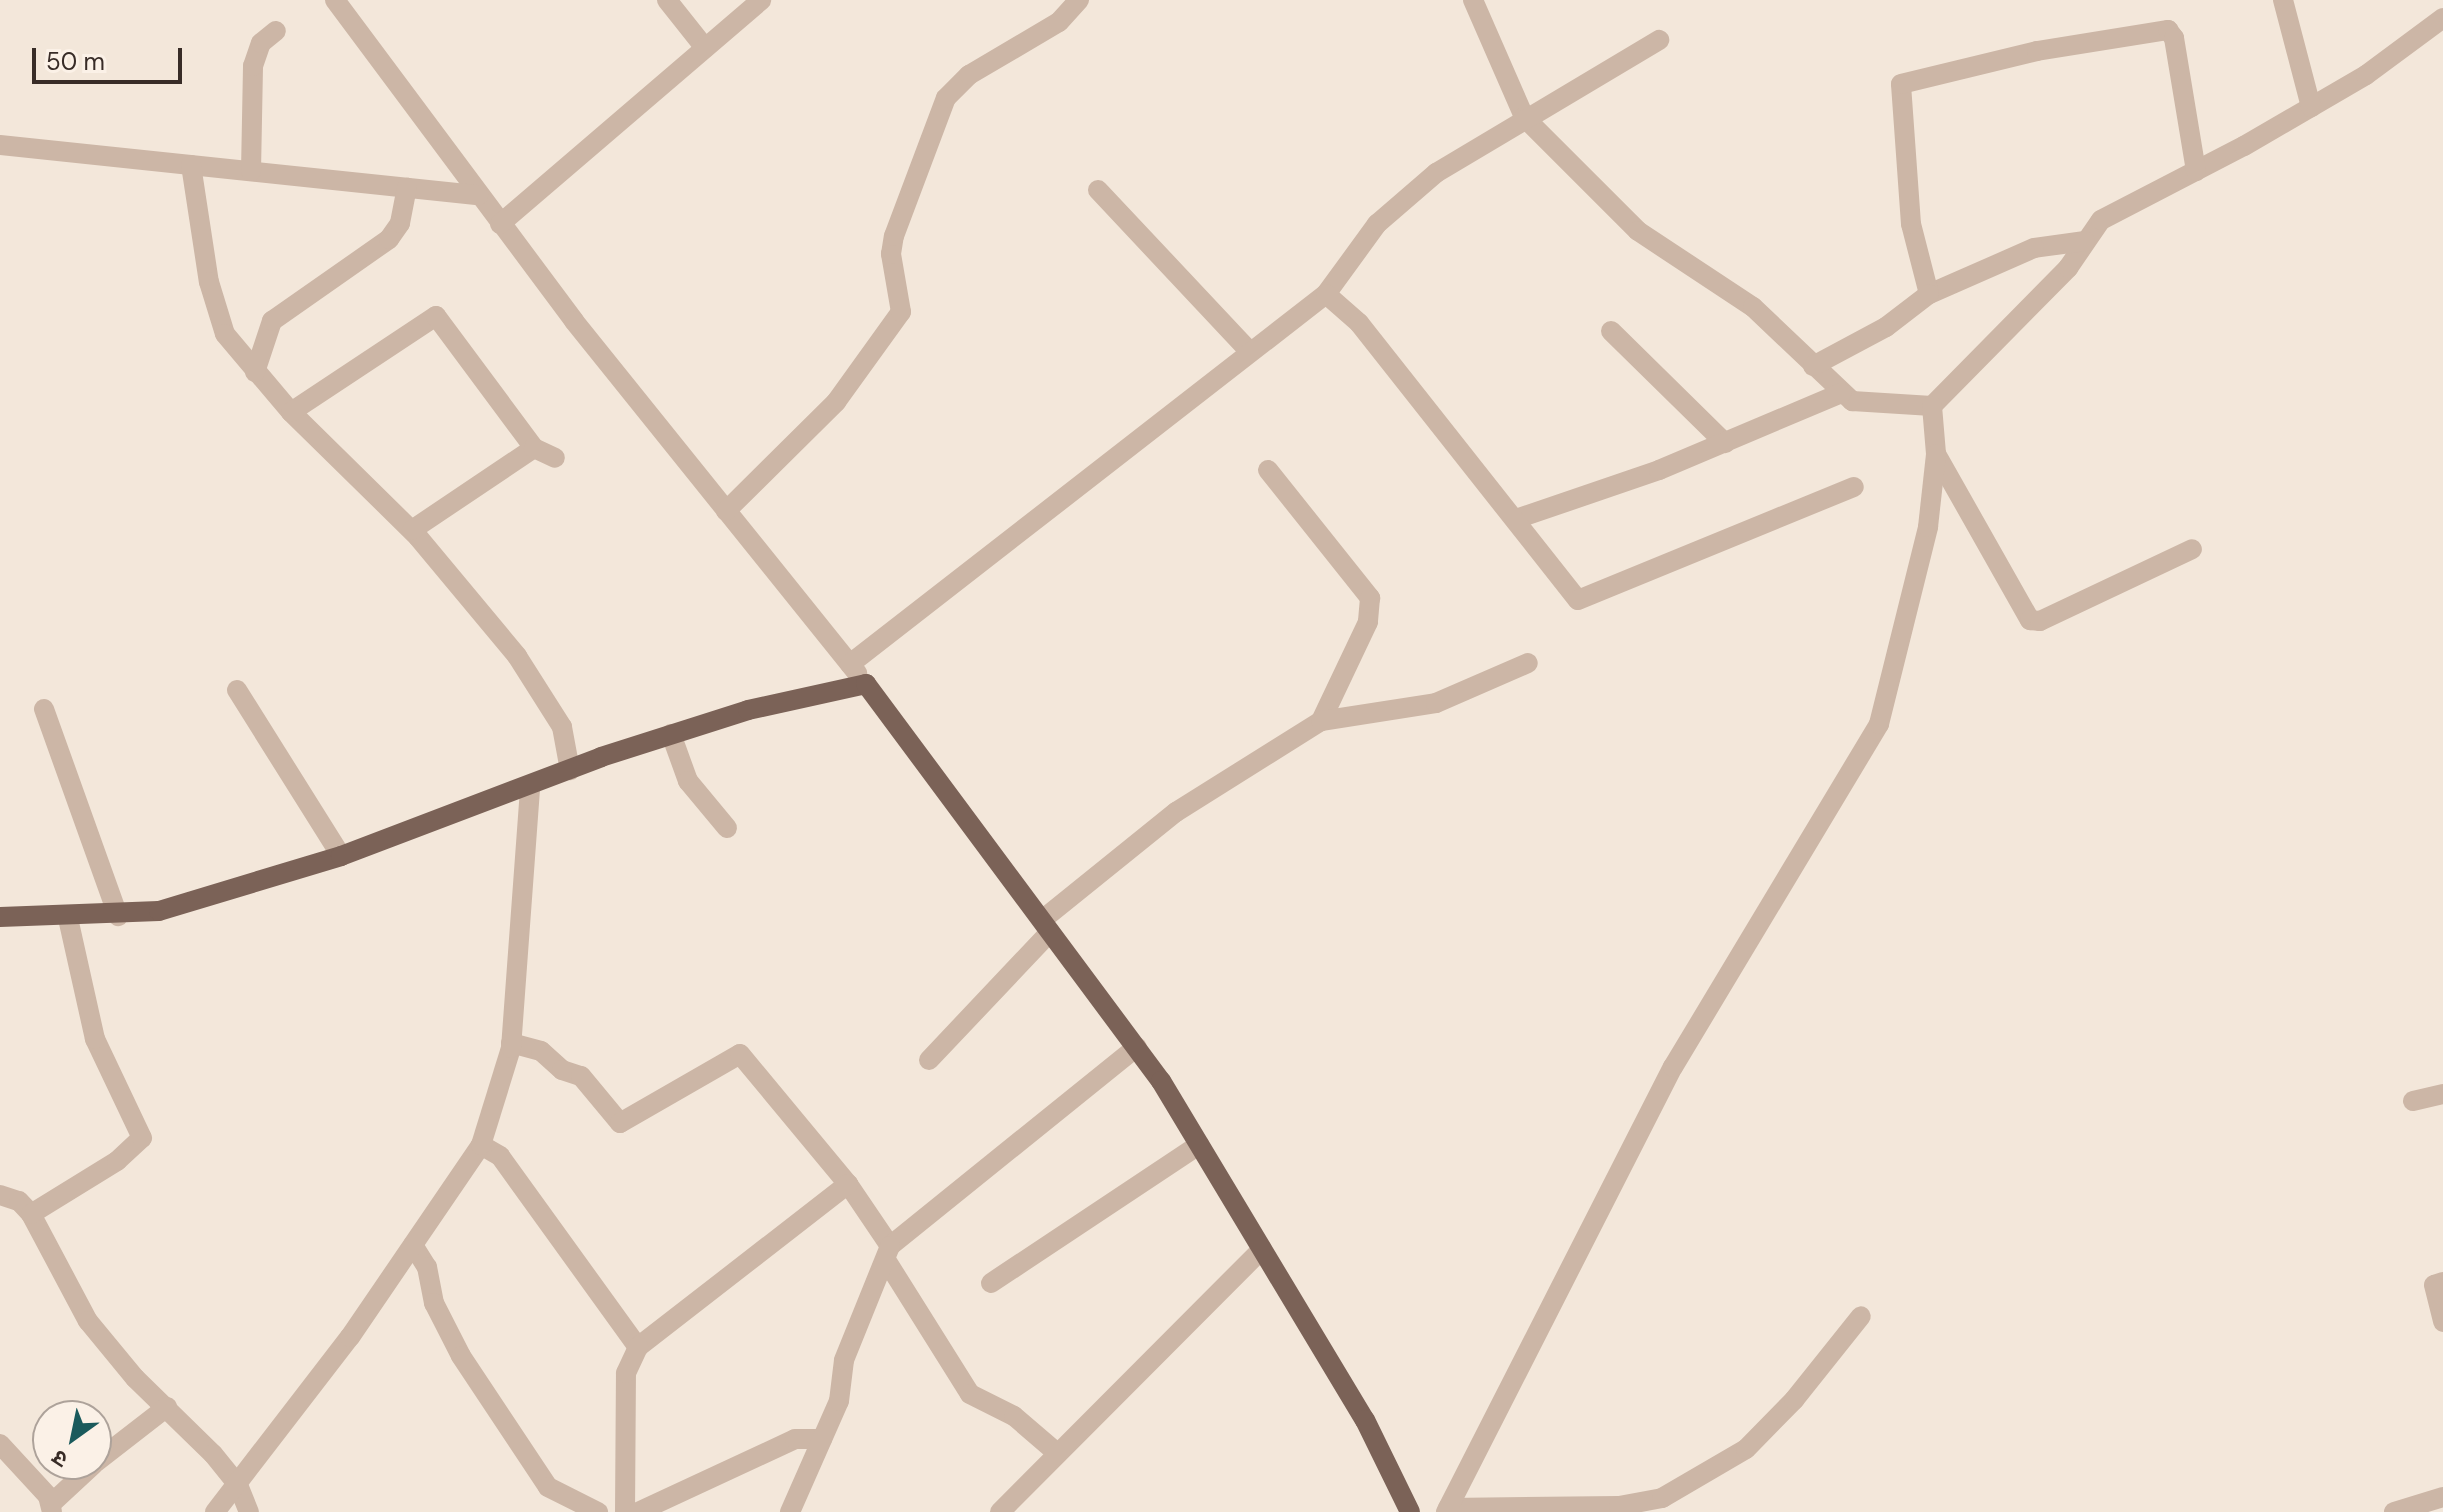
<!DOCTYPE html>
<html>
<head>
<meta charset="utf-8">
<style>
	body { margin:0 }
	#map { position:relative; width:2443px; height:1512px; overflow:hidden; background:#f3e7da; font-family:"DM Sans","Noto Sans Devanagari",sans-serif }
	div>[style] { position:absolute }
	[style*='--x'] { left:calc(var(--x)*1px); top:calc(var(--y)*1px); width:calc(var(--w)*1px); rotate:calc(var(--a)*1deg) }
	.minor>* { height:20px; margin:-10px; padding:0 10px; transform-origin:10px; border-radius:10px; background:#ccb6a6 }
	.major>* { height:20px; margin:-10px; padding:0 10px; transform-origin:10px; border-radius:10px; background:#7b6257 }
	span { translate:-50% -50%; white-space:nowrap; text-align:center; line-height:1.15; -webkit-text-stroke:8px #fbf1e7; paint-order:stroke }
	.north { position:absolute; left:32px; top:1400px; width:80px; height:80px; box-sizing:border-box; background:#fbf1e7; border:2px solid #ada29a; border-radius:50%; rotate:213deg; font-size:22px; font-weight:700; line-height:32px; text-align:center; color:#382c27 }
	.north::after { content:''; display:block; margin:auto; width:28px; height:36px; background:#1a5a5c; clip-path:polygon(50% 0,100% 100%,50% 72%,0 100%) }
	.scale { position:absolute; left:32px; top:48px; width:150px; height:36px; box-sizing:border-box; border:4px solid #382c27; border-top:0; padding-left:10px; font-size:24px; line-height:28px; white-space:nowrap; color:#382c27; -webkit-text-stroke:6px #fbf1e7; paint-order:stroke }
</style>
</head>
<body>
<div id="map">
	<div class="minor">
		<div style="--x:335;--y:0;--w:400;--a:53.3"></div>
		<div style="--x:574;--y:321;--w:452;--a:51.2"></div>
		<div style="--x:667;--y:0;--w:61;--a:51.6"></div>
		<div style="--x:1473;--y:0;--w:128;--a:66.4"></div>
		<div style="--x:1524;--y:117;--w:161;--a:45"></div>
		<div style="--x:1638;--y:231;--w:138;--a:33.5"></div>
		<div style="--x:1753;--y:307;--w:137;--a:43.5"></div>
		<div style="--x:1852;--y:401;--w:80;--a:3.6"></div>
		<div style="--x:1932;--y:406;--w:194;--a:-45.4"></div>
		<div style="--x:2068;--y:268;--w:58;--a:-55.5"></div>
		<div style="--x:2101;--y:220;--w:161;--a:-27.4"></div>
		<div style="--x:2244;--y:146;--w:141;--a:-30.2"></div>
		<div style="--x:2366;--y:75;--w:96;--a:-36.5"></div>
		<div style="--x:2283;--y:0;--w:111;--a:75.3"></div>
		<div style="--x:0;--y:145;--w:481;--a:6"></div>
		<div style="--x:191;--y:165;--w:118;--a:81.3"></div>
		<div style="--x:209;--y:282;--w:54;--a:72.9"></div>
		<div style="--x:225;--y:334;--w:102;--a:49.8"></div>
		<div style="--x:291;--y:412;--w:178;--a:44.5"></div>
		<div style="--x:418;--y:537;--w:155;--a:50.2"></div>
		<div style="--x:517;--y:656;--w:84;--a:57.6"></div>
		<div style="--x:562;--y:727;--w:44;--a:79.5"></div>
		<div style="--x:251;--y:171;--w:105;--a:-88.9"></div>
		<div style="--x:253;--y:66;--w:24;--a:-71"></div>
		<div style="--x:261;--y:43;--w:19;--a:-39"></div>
		<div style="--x:1098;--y:190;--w:221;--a:46.8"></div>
		<div style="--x:500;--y:224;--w:344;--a:-40.6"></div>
		<div style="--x:2085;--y:241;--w:51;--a:172.2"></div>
		<div style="--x:2034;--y:248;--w:115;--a:156.3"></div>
		<div style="--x:1929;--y:294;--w:72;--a:-104.4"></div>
		<div style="--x:1911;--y:224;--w:140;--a:-94.1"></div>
		<div style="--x:1901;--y:84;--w:140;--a:-13.6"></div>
		<div style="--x:2037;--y:51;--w:133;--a:-9.1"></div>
		<div style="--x:2168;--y:30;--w:10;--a:53"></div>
		<div style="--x:2174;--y:38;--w:135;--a:80.6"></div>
		<div style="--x:1326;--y:294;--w:87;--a:-53.9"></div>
		<div style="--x:1377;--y:224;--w:78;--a:-40.8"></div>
		<div style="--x:1436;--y:173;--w:260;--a:-30.8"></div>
		<div style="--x:1611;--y:331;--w:160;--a:44.5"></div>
		<div style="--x:1813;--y:366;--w:83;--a:-28.1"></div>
		<div style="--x:1886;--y:327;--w:54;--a:-37.5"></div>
		<div style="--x:255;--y:372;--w:54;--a:-71.6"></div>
		<div style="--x:272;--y:321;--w:143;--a:-35"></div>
		<div style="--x:389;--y:239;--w:19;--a:-55"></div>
		<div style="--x:400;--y:223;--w:36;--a:-79"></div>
		<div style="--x:1932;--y:406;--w:48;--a:85.2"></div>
		<div style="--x:1936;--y:454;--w:191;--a:60.5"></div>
		<div style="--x:2030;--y:620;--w:10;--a:6"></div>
		<div style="--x:2040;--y:621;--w:168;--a:-25.3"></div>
		<div style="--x:291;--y:412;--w:174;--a:-33.5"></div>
		<div style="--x:436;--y:316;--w:164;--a:53.4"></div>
		<div style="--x:534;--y:448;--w:147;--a:146.1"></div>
		<div style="--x:534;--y:448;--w:23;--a:25"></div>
		<div style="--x:1268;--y:470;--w:164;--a:51.4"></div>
		<div style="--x:1370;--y:598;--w:24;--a:95"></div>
		<div style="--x:1368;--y:622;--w:110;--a:115.4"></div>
		<div style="--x:726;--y:511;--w:155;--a:-44.7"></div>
		<div style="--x:836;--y:402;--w:111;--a:-54.2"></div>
		<div style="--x:901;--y:312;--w:59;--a:-99.8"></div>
		<div style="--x:891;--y:254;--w:18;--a:-81"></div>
		<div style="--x:894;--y:236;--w:147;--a:-69.4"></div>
		<div style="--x:946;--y:98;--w:33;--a:-45"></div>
		<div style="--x:969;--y:75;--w:104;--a:-30.5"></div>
		<div style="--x:1059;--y:22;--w:30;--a:-48"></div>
		<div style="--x:1516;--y:519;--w:151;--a:-18.9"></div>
		<div style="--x:1659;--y:470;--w:198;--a:-22.9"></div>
		<div style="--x:850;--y:664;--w:603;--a:-37.86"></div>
		<div style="--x:1326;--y:294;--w:44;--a:41.3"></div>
		<div style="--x:1359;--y:323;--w:353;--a:51.7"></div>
		<div style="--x:1578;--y:600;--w:298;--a:-22.3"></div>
		<div style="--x:237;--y:690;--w:196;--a:57.9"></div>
		<div style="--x:44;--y:709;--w:220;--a:70.3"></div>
		<div style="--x:671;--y:734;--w:50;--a:70.1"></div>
		<div style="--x:688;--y:781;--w:61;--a:50.3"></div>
		<div style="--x:1042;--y:920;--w:172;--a:-38.9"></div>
		<div style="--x:1176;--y:812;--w:171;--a:-32.1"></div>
		<div style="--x:1321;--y:721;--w:116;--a:-8.9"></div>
		<div style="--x:1436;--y:703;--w:100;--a:-23.5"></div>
		<div style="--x:511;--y:1043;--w:31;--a:15"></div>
		<div style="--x:541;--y:1051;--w:28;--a:42"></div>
		<div style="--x:562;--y:1070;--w:20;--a:18"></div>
		<div style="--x:581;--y:1076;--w:61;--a:50.3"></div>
		<div style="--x:620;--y:1123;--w:138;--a:-29.9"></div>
		<div style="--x:740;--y:1054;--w:169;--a:50.3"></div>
		<div style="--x:848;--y:1184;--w:75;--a:55.9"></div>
		<div style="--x:890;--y:1246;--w:317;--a:-38.9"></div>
		<div style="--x:929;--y:1060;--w:176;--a:-46.6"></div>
		<div style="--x:2413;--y:1101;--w:31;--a:-13"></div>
		<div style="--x:481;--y:1145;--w:22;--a:30"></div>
		<div style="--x:500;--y:1156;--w:236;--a:54.2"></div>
		<div style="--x:638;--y:1347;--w:266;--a:-37.8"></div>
		<div style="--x:0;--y:1195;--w:20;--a:18"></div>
		<div style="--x:19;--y:1201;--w:18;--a:47"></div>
		<div style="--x:31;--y:1214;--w:121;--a:62"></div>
		<div style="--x:88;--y:1321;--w:74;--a:50.5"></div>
		<div style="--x:135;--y:1378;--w:109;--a:44.3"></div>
		<div style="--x:213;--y:1454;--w:40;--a:51"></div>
		<div style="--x:238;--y:1485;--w:29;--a:68"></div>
		<div style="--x:31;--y:1214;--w:101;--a:-31.6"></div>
		<div style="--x:117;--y:1161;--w:34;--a:-43"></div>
		<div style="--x:142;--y:1138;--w:110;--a:-115.4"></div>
		<div style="--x:95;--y:1039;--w:124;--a:-102.6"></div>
		<div style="--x:413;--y:1245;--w:26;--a:58"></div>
		<div style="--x:427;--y:1267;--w:37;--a:79"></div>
		<div style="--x:434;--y:1303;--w:59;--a:63"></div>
		<div style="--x:461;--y:1356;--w:157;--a:56.4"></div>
		<div style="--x:548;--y:1487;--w:56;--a:26.6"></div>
		<div style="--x:886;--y:1260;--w:158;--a:57.9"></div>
		<div style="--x:970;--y:1394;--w:49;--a:26.6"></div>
		<div style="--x:1014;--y:1416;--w:55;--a:40.6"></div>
		<div style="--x:2443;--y:1282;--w:9;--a:162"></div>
		<div style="--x:2434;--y:1285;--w:38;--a:76"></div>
		<div style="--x:991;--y:1283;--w:250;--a:-33.6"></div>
		<div style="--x:0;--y:1444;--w:71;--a:47.3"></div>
		<div style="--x:48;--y:1496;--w:16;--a:76"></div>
		<div style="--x:96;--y:1462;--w:90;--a:-37.8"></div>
		<div style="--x:52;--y:1503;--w:57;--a:-42.9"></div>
		<div style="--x:1448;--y:1508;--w:171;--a:-0.7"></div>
		<div style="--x:1619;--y:1506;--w:44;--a:-10.5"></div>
		<div style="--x:1662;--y:1498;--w:97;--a:-30.3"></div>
		<div style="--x:1746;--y:1449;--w:69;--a:-45.6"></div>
		<div style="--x:1794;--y:1400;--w:107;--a:-51.4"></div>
		<div style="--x:215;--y:1512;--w:221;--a:-52.4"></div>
		<div style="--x:350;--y:1337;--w:232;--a:-55.7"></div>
		<div style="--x:481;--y:1145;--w:102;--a:-72.8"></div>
		<div style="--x:511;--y:1048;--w:261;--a:-85.8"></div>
		<div style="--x:625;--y:1512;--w:139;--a:-89.6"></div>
		<div style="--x:626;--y:1373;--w:29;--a:-65"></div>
		<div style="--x:638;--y:1512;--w:173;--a:-24.9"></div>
		<div style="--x:795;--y:1439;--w:27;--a:0"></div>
		<div style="--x:790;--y:1512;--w:121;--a:-66.2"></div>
		<div style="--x:839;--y:1401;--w:41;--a:-83"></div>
		<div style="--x:844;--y:1360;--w:123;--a:-68"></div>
		<div style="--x:1000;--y:1512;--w:371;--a:-45.1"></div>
		<div style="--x:1446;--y:1512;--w:500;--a:-63"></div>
		<div style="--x:1673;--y:1067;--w:400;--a:-59"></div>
		<div style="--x:1879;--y:724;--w:203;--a:-76"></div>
		<div style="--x:1928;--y:527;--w:73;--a:-83.7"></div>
		<div style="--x:2394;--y:1512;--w:51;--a:-17"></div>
	</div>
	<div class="major">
		<div style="--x:0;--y:917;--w:159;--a:-2.2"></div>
		<div style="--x:159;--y:911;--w:190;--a:-16.8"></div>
		<div style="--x:341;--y:856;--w:278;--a:-20.8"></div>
		<div style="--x:601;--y:757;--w:154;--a:-17.7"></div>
		<div style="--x:748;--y:710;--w:121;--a:-12.4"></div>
		<div style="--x:866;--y:684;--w:495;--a:53.4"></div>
		<div style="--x:1161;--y:1081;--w:396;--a:59"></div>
		<div style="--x:1365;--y:1420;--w:102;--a:63.9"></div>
	</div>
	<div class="north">उ</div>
	<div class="scale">50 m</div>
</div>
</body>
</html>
